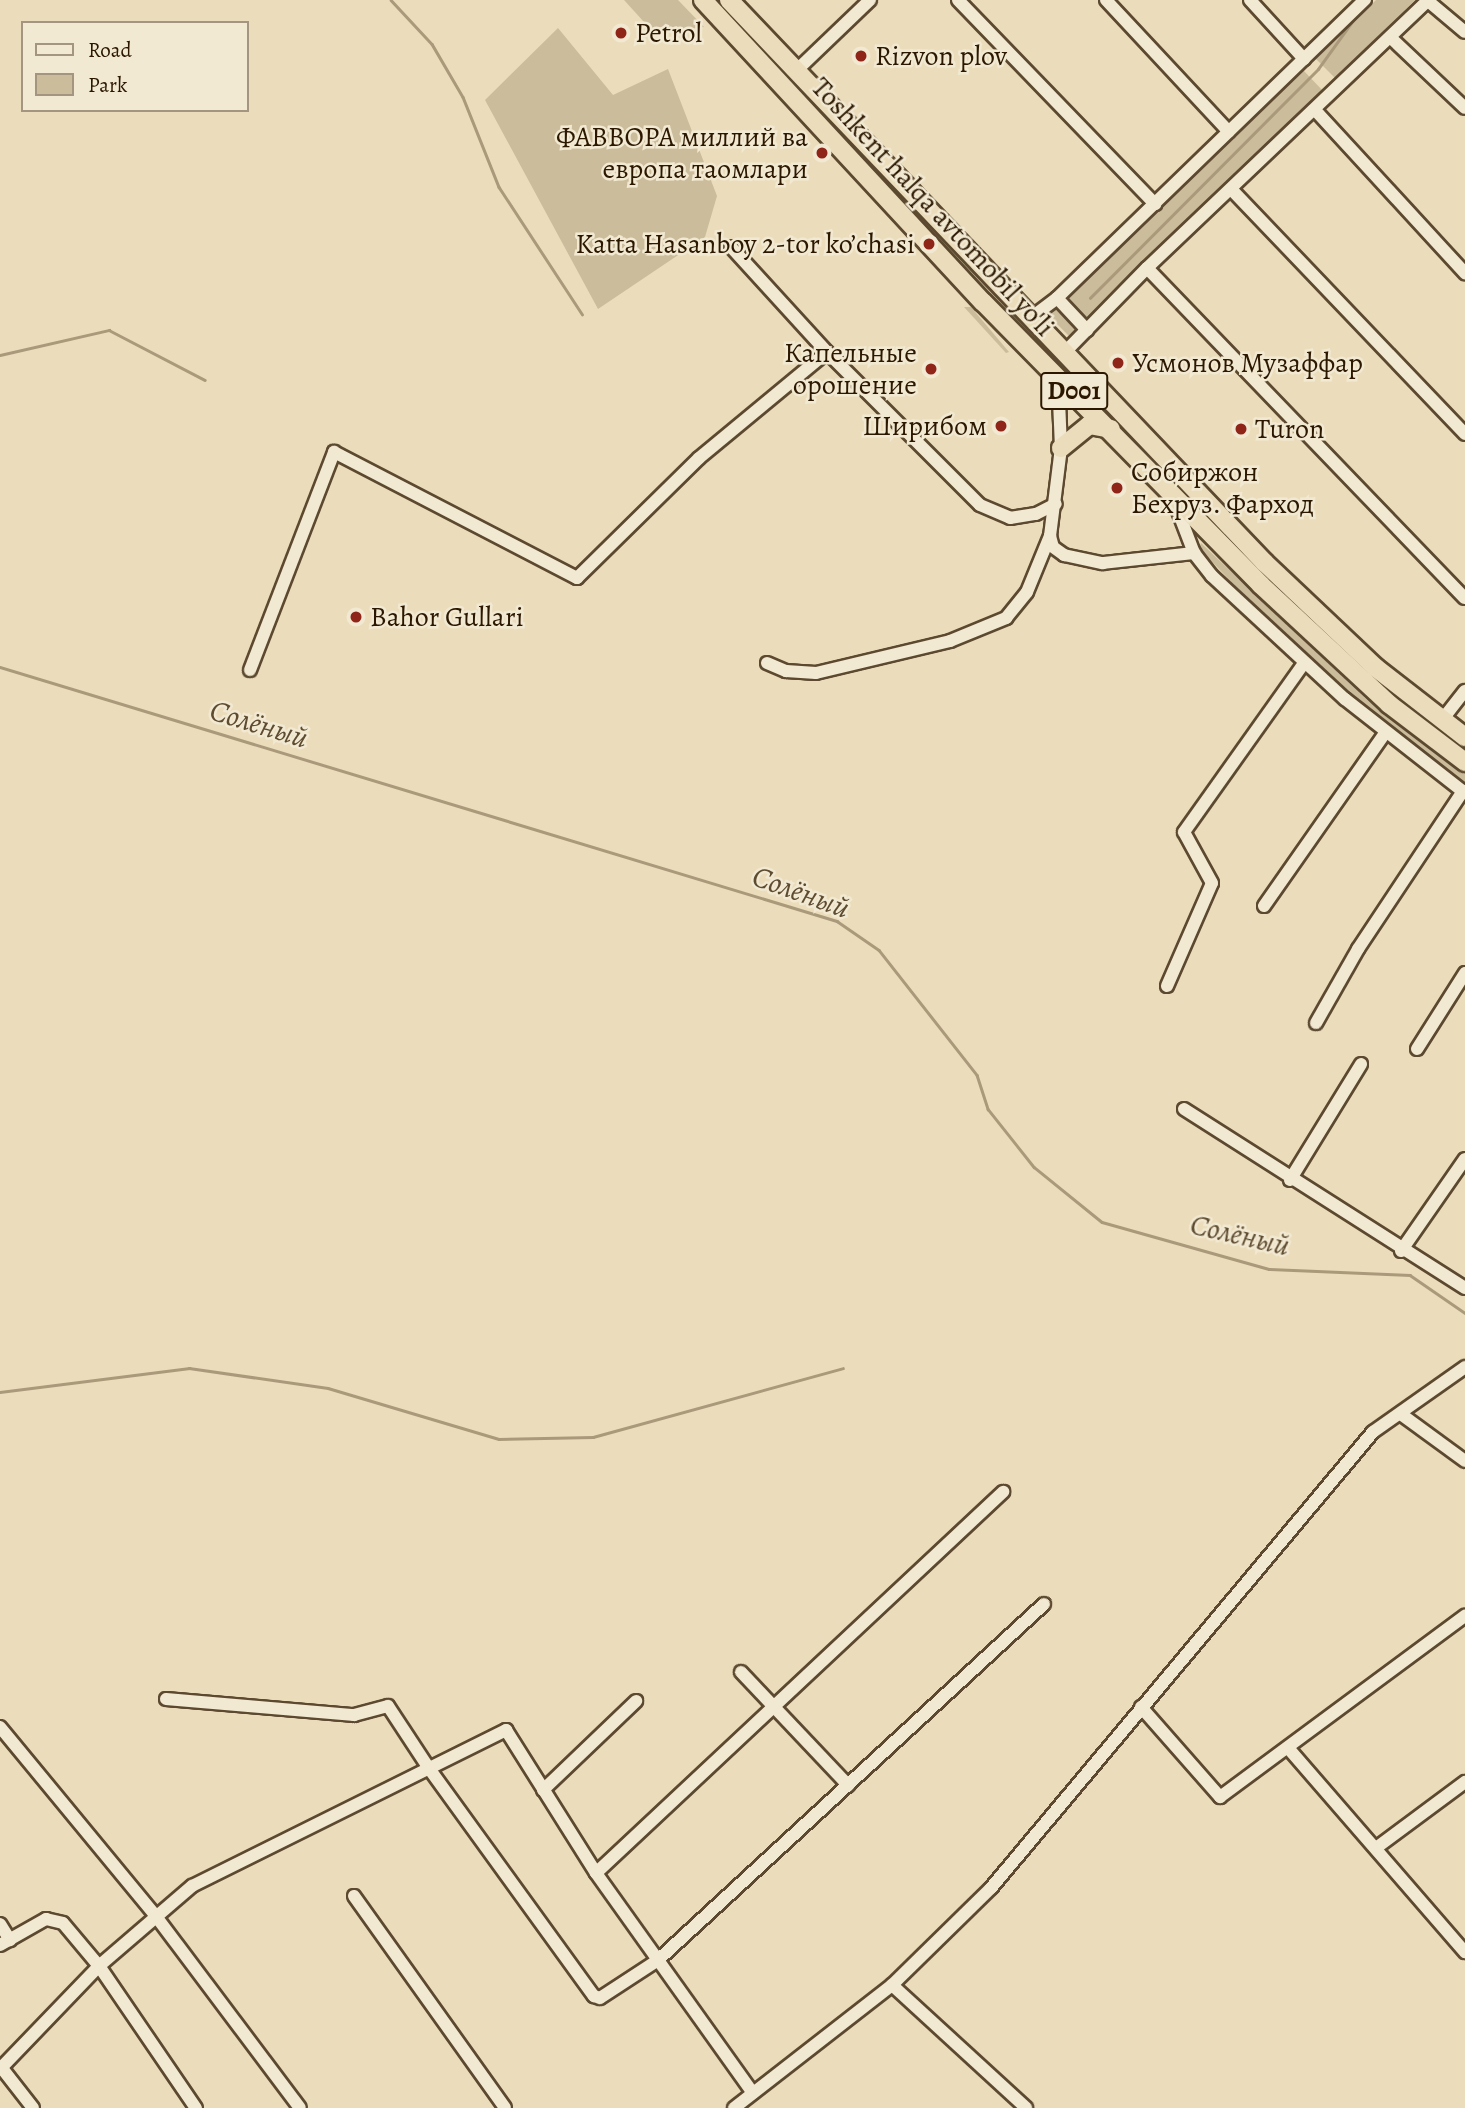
<!DOCTYPE html>
<html>
<head>
<meta charset="utf-8">
<style>
	body { margin:0 }
	#map { position:relative; width:1465px; height:2108px; overflow:hidden; background:#ebddbb; font-family:Alegreya,serif }
	div>[style] { position:absolute }
	[style*='--x'] { left:calc(var(--x)*1px); top:calc(var(--y)*1px); width:calc(var(--w)*1px); rotate:calc(var(--a)*1deg) }
	.green>* { inset:0; background:#cbbc9b }
	.stream>* { height:2.5px; margin:-1.25px; padding:0 1.25px; transform-origin:1.25px; border-radius:1.25px; background:#aa9a7b }
	.roads { filter:drop-shadow(2px 0 #5c492f) drop-shadow(-2px 0 #5c492f) drop-shadow(0 2px #5c492f) drop-shadow(0 -2px #5c492f) }
	.minor>* { height:12px; margin:-6px; padding:0 6px; transform-origin:6px; border-radius:6px; background:#f2e9d3 }
	.highway>* { height:18px; margin:-9px; padding:0 9px; transform-origin:9px; border-radius:9px; background:#ebddbb }
	.dots>* { width:19px; height:19px; translate:-50% -50%; box-sizing:border-box; border:4px solid #f2e9d3; border-radius:50% }
	span { translate:-50% -50%; white-space:nowrap; text-align:center; line-height:1.15; -webkit-text-stroke:5px #f2e9d3; paint-order:stroke }
	.shield-label span { padding:2px 5px; background:#f2e9d3; border:2px solid; border-radius:5px; -webkit-text-stroke-width:0 }
	.shield-label { font-size:26px; color:#2c1800; font-weight:700 }
	.poi-label { font-size:28px; color:#2c1800 }
	.left { translate:0 -50%; text-align:left }
	.right { translate:-100% -50%; text-align:right }
	.street-label { font-size:28px; color:#2c1800 }
	.water-label { font-size:30px; color:#5e4c31; font-style:italic }
	.legend { position:absolute; left:21px; top:21px; width:228px; height:91px; box-sizing:border-box; background:#f2e9d3; border:2px solid #a3957f; margin:0; padding:9px 12px; list-style:none; font-size:21px; color:#2c1800 }
	.legend li { display:flex; align-items:center; gap:14px; height:35px }
	.legend b { width:35px; border:2px solid #a3957f }
</style>
</head>
<body>
<div id="map">
	<div class="green">
		<div style="clip-path:polygon(624px 0,678px 0,704px 27px,654px 33px)"></div>
		<div style="clip-path:polygon(711px 0,720px 0,1048px 346px,1039px 346px)"></div>
		<div style="clip-path:polygon(1376px 0,1415px 0,1335px 78px,1316px 59px)"></div>
		<div style="clip-path:polygon(558px 28px,613px 95px,668px 69px,717px 196px,705px 237px,598px 309px,485px 100px)"></div>
		<div style="clip-path:polygon(1303px 70px,1325px 93px,1088px 320px,1066px 297px)"></div>
		<div style="clip-path:polygon(964px 307px,971px 307px,1009px 352px,1006px 353px)"></div>
		<div style="clip-path:polygon(1055px 307px,1076px 328px,1069px 336px,1047px 314px)"></div>
		<div style="clip-path:polygon(1091px 390px,1465px 746px,1465px 754px,1393px 699px,1219px 534px,1087px 395px)"></div>
		<div style="clip-path:polygon(1201px 543px,1367px 700px,1465px 773px,1465px 785px,1348px 694px,1240px 591px,1199px 548px)"></div>
	</div>
	<div class="stream">
		<div style="--x:391;--y:0;--w:60;--a:47"></div>
		<div style="--x:432;--y:44;--w:61;--a:59.7"></div>
		<div style="--x:463;--y:97;--w:97;--a:68.2"></div>
		<div style="--x:499;--y:187;--w:152;--a:56.8"></div>
		<div style="--x:1090;--y:298;--w:323;--a:-45.1"></div>
		<div style="--x:1318;--y:69;--w:62;--a:-54.2"></div>
		<div style="--x:0;--y:355;--w:112;--a:-12.9"></div>
		<div style="--x:109;--y:330;--w:108;--a:27.5"></div>
		<div style="--x:0;--y:667;--w:875;--a:16.88"></div>
		<div style="--x:837;--y:921;--w:51;--a:34.6"></div>
		<div style="--x:879;--y:950;--w:159;--a:51.9"></div>
		<div style="--x:977;--y:1075;--w:36;--a:72"></div>
		<div style="--x:988;--y:1109;--w:74;--a:51.6"></div>
		<div style="--x:1034;--y:1167;--w:87;--a:39"></div>
		<div style="--x:1102;--y:1222;--w:173;--a:15.7"></div>
		<div style="--x:1269;--y:1269;--w:141;--a:2.4"></div>
		<div style="--x:1410;--y:1275;--w:67;--a:34.6"></div>
		<div style="--x:0;--y:1392;--w:191;--a:-7.2"></div>
		<div style="--x:189;--y:1368;--w:140;--a:8.2"></div>
		<div style="--x:328;--y:1388;--w:178;--a:16.6"></div>
		<div style="--x:499;--y:1439;--w:94;--a:-1.2"></div>
		<div style="--x:593;--y:1437;--w:259;--a:-15.4"></div>
	</div>
	<div class="roads">
		<div class="minor">
			<div style="--x:958;--y:0;--w:284;--a:46"></div>
			<div style="--x:1106;--y:0;--w:180;--a:47"></div>
			<div style="--x:1250;--y:0;--w:80;--a:47.5"></div>
			<div style="--x:1428;--y:1;--w:48;--a:40"></div>
			<div style="--x:1390;--y:37;--w:103;--a:43.4"></div>
			<div style="--x:797;--y:70;--w:101;--a:-43.8"></div>
			<div style="--x:1315;--y:110;--w:222;--a:47.4"></div>
			<div style="--x:1231;--y:189;--w:339;--a:46.3"></div>
			<div style="--x:731;--y:247;--w:142;--a:47.6"></div>
			<div style="--x:827;--y:352;--w:216;--a:45"></div>
			<div style="--x:980;--y:505;--w:33;--a:23"></div>
			<div style="--x:1010;--y:518;--w:26;--a:-9"></div>
			<div style="--x:1036;--y:514;--w:22;--a:-27"></div>
			<div style="--x:1147;--y:268;--w:458;--a:46.1"></div>
			<div style="--x:1057;--y:298;--w:44;--a:46.8"></div>
			<div style="--x:1032;--y:317;--w:31;--a:-37"></div>
			<div style="--x:1057;--y:298;--w:429;--a:-44.1"></div>
			<div style="--x:1065;--y:352;--w:117;--a:-45.7"></div>
			<div style="--x:1147;--y:268;--w:388;--a:-43.6"></div>
			<div style="--x:1173;--y:498;--w:59;--a:69.1"></div>
			<div style="--x:1194;--y:553;--w:29;--a:52"></div>
			<div style="--x:1212;--y:576;--w:181;--a:42.8"></div>
			<div style="--x:1345;--y:699;--w:152;--a:38.1"></div>
			<div style="--x:1050;--y:536;--w:11;--a:75"></div>
			<div style="--x:1053;--y:547;--w:14;--a:36"></div>
			<div style="--x:1064;--y:555;--w:40;--a:12"></div>
			<div style="--x:1103;--y:563;--w:92;--a:-6.3"></div>
			<div style="--x:767;--y:663;--w:21;--a:23"></div>
			<div style="--x:786;--y:671;--w:30;--a:4"></div>
			<div style="--x:816;--y:673;--w:138;--a:-13.4"></div>
			<div style="--x:950;--y:641;--w:61;--a:-22.3"></div>
			<div style="--x:1006;--y:618;--w:33;--a:-51"></div>
			<div style="--x:1027;--y:592;--w:61;--a:-67.7"></div>
			<div style="--x:1050;--y:536;--w:89;--a:-82.9"></div>
			<div style="--x:1061;--y:448;--w:72;--a:-92.4"></div>
			<div style="--x:250;--y:670;--w:234;--a:-68.9"></div>
			<div style="--x:334;--y:452;--w:274;--a:27.4"></div>
			<div style="--x:577;--y:578;--w:171;--a:-44.5"></div>
			<div style="--x:699;--y:458;--w:166;--a:-39.6"></div>
			<div style="--x:1442;--y:720;--w:37;--a:-52"></div>
			<div style="--x:1264;--y:906;--w:211;--a:-55"></div>
			<div style="--x:1167;--y:986;--w:112;--a:-66.4"></div>
			<div style="--x:1212;--y:883;--w:58;--a:-118.8"></div>
			<div style="--x:1184;--y:832;--w:207;--a:-54.6"></div>
			<div style="--x:1316;--y:1023;--w:85;--a:-60.4"></div>
			<div style="--x:1358;--y:949;--w:190;--a:-56.4"></div>
			<div style="--x:1417;--y:1049;--w:90;--a:-57.7"></div>
			<div style="--x:1184;--y:1109;--w:333;--a:32.5"></div>
			<div style="--x:1290;--y:1180;--w:136;--a:-58.5"></div>
			<div style="--x:1401;--y:1251;--w:112;--a:-55.2"></div>
			<div style="--x:1402;--y:1415;--w:78;--a:36.1"></div>
			<div style="--x:741;--y:1672;--w:156;--a:46.6"></div>
			<div style="--x:166;--y:1699;--w:189;--a:4.9"></div>
			<div style="--x:354;--y:1715;--w:35;--a:-15"></div>
			<div style="--x:388;--y:1706;--w:73;--a:56.7"></div>
			<div style="--x:428;--y:1767;--w:283;--a:54.1"></div>
			<div style="--x:594;--y:1996;--w:6;--a:18"></div>
			<div style="--x:600;--y:1998;--w:69;--a:-33.2"></div>
			<div style="--x:658;--y:1960;--w:525;--a:-42.68"></div>
			<div style="--x:1141;--y:1707;--w:120;--a:48.7"></div>
			<div style="--x:1220;--y:1797;--w:305;--a:-36.5"></div>
			<div style="--x:0;--y:1727;--w:244;--a:50.5"></div>
			<div style="--x:155;--y:1915;--w:241;--a:53.1"></div>
			<div style="--x:1289;--y:1749;--w:269;--a:49.1"></div>
			<div style="--x:543;--y:1790;--w:129;--a:-43.7"></div>
			<div style="--x:1376;--y:1848;--w:111;--a:-36.6"></div>
			<div style="--x:596;--y:1873;--w:558;--a:-43.11"></div>
			<div style="--x:354;--y:1896;--w:260;--a:54.5"></div>
			<div style="--x:0;--y:1924;--w:19;--a:58"></div>
			<div style="--x:0;--y:1945;--w:53;--a:-29.5"></div>
			<div style="--x:46;--y:1919;--w:17;--a:13"></div>
			<div style="--x:63;--y:1923;--w:56;--a:50.1"></div>
			<div style="--x:99;--y:1966;--w:172;--a:55.7"></div>
			<div style="--x:892;--y:1985;--w:182;--a:42.5"></div>
			<div style="--x:1;--y:2067;--w:52;--a:52"></div>
			<div style="--x:0;--y:2069;--w:143;--a:-46.1"></div>
			<div style="--x:99;--y:1966;--w:123;--a:-40.7"></div>
			<div style="--x:192;--y:1886;--w:351;--a:-26.4"></div>
			<div style="--x:506;--y:1730;--w:169;--a:57.8"></div>
			<div style="--x:596;--y:1873;--w:270;--a:54.5"></div>
			<div style="--x:734;--y:2108;--w:200;--a:-37.9"></div>
			<div style="--x:892;--y:1985;--w:139;--a:-44.4"></div>
			<div style="--x:991;--y:1888;--w:595;--a:-50.05"></div>
			<div style="--x:1373;--y:1432;--w:113;--a:-35.2"></div>
		</div>
		<div class="highway">
			<div style="--x:703;--y:0;--w:412;--a:47.2"></div>
			<div style="--x:983;--y:302;--w:397;--a:45.5"></div>
			<div style="--x:1261;--y:585;--w:175;--a:42.9"></div>
			<div style="--x:1389;--y:704;--w:96;--a:37.3"></div>
			<div style="--x:729;--y:0;--w:777;--a:46.41"></div>
			<div style="--x:1265;--y:563;--w:153;--a:43.4"></div>
			<div style="--x:1376;--y:668;--w:113;--a:37.8"></div>
			<div style="--x:1061;--y:448;--w:36;--a:-39"></div>
			<div style="--x:1089;--y:425;--w:22;--a:10"></div>
		</div>
	</div>
	<div class="dots">
		<div style="left:621px;top:33px;background:#8f2418"></div>
		<div style="left:861px;top:56px;background:#8f2418"></div>
		<div style="left:822px;top:153px;background:#8f2418"></div>
		<div style="left:929px;top:244px;background:#8f2418"></div>
		<div style="left:1118px;top:363px;background:#8f2418"></div>
		<div style="left:931px;top:369px;background:#8f2418"></div>
		<div style="left:1001px;top:426px;background:#8f2418"></div>
		<div style="left:1241px;top:429px;background:#8f2418"></div>
		<div style="left:1117px;top:488px;background:#8f2418"></div>
		<div style="left:356px;top:617px;background:#8f2418"></div>
	</div>
	<div class="shield-label">
		<span style="left:1074px;top:391px">D001</span>
	</div>
	<div class="poi-label">
		<span class="left" style="left:635px;top:33px">Petrol</span>
		<span class="left" style="left:875px;top:56px">Rizvon plov</span>
		<span class="right" style="left:808px;top:153px">ФАВВОРА миллий ва<br>европа таомлари</span>
		<span class="right" style="left:915px;top:244px">Katta Hasanboy 2-tor ko’chasi</span>
		<span class="right" style="left:917px;top:369px">Капельные<br>орошение</span>
		<span class="left" style="left:1132px;top:363px">Усмонов Музаффар</span>
		<span class="right" style="left:987px;top:426px">Ширибом</span>
		<span class="left" style="left:1255px;top:429px">Turon</span>
		<span class="left" style="left:1131px;top:488px">Собиржон<br>Бехруз. Фарход</span>
		<span class="left" style="left:370px;top:617px">Bahor Gullari</span>
	</div>
	<div class="street-label">
		<span style="left:933px;top:207px;rotate:47deg">Toshkent halqa avtomobil yo'li</span>
	</div>
	<div class="water-label">
		<span style="left:259px;top:724px;rotate:17deg">Солёный</span>
		<span style="left:801px;top:892px;rotate:20deg">Солёный</span>
		<span style="left:1240px;top:1235px;rotate:13deg">Солёный</span>
	</div>
	<ul class="legend">
	<li><b style="height:9px;background:#f2e9d3"></b>Road</li>
	<li><b style="height:19px;background:#cbbc9b"></b>Park</li>
	</ul>
</div>
</body>
</html>
